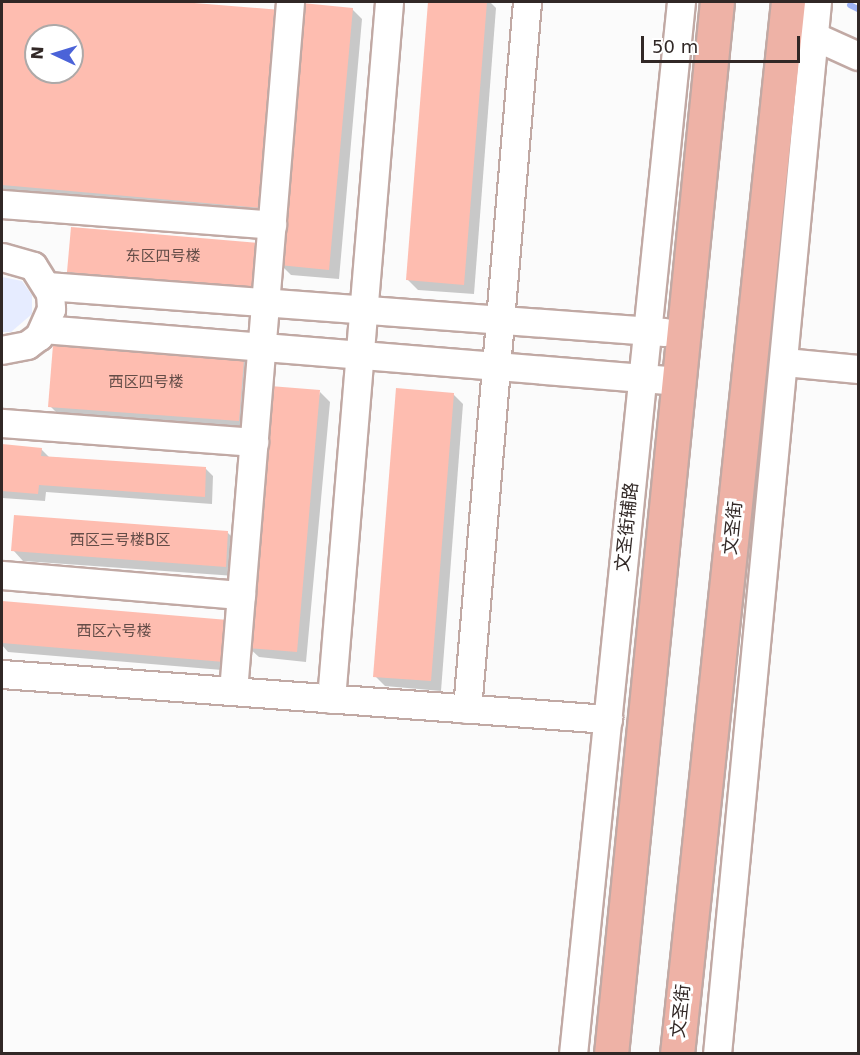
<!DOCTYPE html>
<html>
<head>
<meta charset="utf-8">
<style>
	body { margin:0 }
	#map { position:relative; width:860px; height:1055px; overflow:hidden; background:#fbfbfb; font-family:"DejaVu Sans","Noto Sans SC",sans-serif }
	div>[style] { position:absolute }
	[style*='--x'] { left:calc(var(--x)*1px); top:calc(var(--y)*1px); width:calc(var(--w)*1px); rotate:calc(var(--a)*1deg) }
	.green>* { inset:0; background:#e6ecff }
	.shadow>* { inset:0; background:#0003 }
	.stream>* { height:6px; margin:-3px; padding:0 3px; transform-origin:3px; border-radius:3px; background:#9fb4f5 }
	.building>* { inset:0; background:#febdb0 }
	.roads { filter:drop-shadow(2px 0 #c1a9a4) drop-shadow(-2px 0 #c1a9a4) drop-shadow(0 2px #c1a9a4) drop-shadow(0 -2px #c1a9a4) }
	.minor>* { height:27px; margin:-13.5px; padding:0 13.5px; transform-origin:13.5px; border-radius:13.5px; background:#fff }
	.major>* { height:33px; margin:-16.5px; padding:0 16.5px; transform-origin:16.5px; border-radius:16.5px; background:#eeb2a6 }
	span { translate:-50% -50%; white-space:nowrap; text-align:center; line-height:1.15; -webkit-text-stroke:6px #fff; paint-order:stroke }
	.number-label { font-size:15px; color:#644d48 }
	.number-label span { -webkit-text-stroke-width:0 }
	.street-label { font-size:18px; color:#312826 }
	.frame { position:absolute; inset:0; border:3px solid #312826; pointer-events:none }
	.north { position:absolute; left:24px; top:24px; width:60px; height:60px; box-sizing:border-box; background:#fff; border:2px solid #ada9a8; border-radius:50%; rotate:274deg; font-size:16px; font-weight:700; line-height:24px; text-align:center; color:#312826 }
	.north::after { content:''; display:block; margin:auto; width:21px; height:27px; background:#4b63d8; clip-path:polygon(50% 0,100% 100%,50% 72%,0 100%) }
	.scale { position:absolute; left:641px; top:36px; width:159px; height:27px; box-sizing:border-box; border:3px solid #312826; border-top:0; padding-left:8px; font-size:18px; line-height:21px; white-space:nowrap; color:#312826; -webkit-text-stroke:4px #fff; paint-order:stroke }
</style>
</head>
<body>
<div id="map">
	<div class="green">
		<div style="clip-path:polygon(2px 277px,22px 281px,32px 295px,32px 314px,11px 332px,2px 332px)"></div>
	</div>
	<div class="shadow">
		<div style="clip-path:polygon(evenodd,2px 2px,165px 2px,280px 12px,273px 218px,2px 194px,2px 2px,36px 36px,72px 36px,72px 72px,36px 72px,36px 36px)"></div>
		<div style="clip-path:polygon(430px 2px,490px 2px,496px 8px,474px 294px,418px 290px,408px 280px)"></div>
		<div style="clip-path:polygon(352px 9px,362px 19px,339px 279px,291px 275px,281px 265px)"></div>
		<div style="clip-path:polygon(258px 244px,265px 297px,79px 282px,69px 271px)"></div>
		<div style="clip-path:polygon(243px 360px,253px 370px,249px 430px,60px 416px,50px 406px)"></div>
		<div style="clip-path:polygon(320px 392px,330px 402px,306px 662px,259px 657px,248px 647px)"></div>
		<div style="clip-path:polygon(453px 394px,463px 404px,441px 691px,385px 686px,375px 676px)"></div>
		<div style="clip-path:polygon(2px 446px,41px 449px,49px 457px,206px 469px,213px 476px,212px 504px,46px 492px,45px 501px,2px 498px)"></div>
		<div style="clip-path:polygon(227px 532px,238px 543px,235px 576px,23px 561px,13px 550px)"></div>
		<div style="clip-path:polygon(2px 603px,227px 622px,234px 671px,8px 652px,2px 645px)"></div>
	</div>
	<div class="stream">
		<div style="--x:850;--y:5;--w:9;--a:27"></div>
	</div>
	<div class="building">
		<div style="clip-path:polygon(evenodd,2px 2px,182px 2px,281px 10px,263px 208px,2px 185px,2px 2px,36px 36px,72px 36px,72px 72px,36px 72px,36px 36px)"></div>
		<div style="clip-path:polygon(428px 2px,487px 2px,464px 285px,406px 280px)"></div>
		<div style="clip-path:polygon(302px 3px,353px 8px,329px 270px,279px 265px)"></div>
		<div style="clip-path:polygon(71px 227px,259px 243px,255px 288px,67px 272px)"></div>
		<div style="clip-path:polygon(53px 345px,244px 359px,239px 421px,48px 407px)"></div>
		<div style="clip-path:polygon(270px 386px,320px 390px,297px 652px,247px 648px)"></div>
		<div style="clip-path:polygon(396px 388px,454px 393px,431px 681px,373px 677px)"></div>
		<div style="clip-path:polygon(2px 444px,42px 448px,41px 456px,206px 467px,205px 497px,39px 485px,38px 494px,2px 491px)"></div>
		<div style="clip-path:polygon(14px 515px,228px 531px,226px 567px,11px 551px)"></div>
		<div style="clip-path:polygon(2px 601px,228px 620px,224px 662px,2px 643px)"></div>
	</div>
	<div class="roads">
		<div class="minor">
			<div style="--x:814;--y:36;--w:48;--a:24.4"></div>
			<div style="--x:2;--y:204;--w:271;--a:4.4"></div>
			<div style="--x:2;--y:257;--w:32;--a:16"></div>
			<div style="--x:33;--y:266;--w:32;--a:58"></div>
			<div style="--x:50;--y:293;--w:16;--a:86"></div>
			<div style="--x:51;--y:309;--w:30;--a:114"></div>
			<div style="--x:39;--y:336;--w:15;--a:143"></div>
			<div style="--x:27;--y:345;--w:25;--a:169"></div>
			<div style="--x:47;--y:286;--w:619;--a:4.26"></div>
			<div style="--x:43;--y:329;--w:638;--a:4.67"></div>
			<div style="--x:785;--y:362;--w:73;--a:5.5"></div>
			<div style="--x:2;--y:423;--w:253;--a:4.3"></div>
			<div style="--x:2;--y:575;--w:240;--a:4.8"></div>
			<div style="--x:2;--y:674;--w:608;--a:4.25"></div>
			<div style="--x:233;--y:691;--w:691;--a:-85.27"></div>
			<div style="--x:331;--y:699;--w:699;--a:-85.24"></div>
			<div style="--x:467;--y:709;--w:710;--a:-85.15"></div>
			<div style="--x:573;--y:1054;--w:1058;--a:-84.14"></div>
			<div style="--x:717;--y:1054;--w:1057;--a:-84.57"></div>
		</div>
		<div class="major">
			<div style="--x:611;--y:1054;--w:1057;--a:-84.25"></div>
			<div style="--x:677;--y:1054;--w:1058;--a:-83.98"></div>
		</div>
	</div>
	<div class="number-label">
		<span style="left:163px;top:257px">东区四号楼</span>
		<span style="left:146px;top:383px">西区四号楼</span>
		<span style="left:120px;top:541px">西区三号楼B区</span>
		<span style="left:114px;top:632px">西区六号楼</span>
	</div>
	<div class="street-label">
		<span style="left:627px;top:527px;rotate:-84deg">文圣街辅路</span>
		<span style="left:733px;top:528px;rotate:-84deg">文圣街</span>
		<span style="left:681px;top:1011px;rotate:-84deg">文圣街</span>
	</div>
	<div class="frame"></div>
	<div class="north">N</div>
	<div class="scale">50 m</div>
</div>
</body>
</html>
